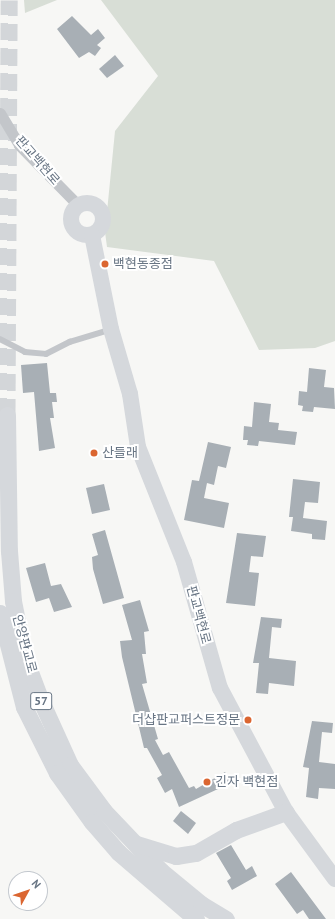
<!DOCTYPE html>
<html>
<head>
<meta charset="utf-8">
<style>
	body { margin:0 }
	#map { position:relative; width:335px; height:919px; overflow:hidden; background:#f7f7f5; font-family:"PT Sans","Noto Sans KR",sans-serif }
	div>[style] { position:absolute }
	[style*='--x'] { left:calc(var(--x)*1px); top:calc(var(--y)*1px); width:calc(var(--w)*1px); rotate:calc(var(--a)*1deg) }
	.green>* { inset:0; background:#d8ded6 }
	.building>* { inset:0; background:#a8afb5 }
	.primary-tunnel>* { height:17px; margin-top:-8.5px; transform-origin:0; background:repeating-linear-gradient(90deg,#d3d6d9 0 17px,transparent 0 25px) }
	.lane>* { height:5.5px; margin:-2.75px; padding:0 2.75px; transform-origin:2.75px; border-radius:2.75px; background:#c3c6ca }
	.street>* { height:11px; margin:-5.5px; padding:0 5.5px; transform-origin:5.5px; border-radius:5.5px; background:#c3c6ca }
	.secondary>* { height:16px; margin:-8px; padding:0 8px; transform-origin:8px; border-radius:8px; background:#d5d8dc }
	.secondary>.ring { margin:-8px; padding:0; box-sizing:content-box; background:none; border:16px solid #d5d8dc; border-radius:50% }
	.primary>* { height:17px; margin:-8.5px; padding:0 8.5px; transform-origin:8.5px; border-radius:8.5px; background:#d5d8dc }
	.dots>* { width:11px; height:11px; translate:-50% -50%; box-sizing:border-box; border:2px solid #fff; border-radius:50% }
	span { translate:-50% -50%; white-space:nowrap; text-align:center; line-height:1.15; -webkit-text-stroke:4px #fff; paint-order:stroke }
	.shield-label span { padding:1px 3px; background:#fff; border:1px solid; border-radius:3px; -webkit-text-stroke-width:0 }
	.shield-label { font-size:12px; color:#687584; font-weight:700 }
	.street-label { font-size:13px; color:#687584 }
	.poi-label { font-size:13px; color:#687584 }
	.left { translate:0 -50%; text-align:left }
	.right { translate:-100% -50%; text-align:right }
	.north { position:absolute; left:8px; top:871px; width:40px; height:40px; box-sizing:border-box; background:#fff; border:1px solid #c3c8ce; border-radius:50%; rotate:50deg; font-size:11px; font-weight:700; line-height:16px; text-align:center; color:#687584 }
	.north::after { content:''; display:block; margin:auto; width:14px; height:18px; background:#db6631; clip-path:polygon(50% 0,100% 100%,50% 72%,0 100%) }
</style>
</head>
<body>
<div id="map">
	<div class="green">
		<div style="clip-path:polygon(24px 0,57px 0,25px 13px)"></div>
		<div style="clip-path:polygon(101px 0,335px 0,335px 341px,315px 348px,259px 350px,214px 261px,107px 247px,105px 232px,115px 131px,158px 76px)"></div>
	</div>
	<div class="building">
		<div style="clip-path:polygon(72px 16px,91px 35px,98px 29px,105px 38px,97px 45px,101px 48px,95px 56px,89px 52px,79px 58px,57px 29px)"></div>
		<div style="clip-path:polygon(115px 55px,124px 66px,107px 78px,99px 69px)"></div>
		<div style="clip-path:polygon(47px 363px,50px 393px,56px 393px,57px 402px,52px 402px,54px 418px,50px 418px,55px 448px,39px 451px,34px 392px,23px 393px,21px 365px)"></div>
		<div style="clip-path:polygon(309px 368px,326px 370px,324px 387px,334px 388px,335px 409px,314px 407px,313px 412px,302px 411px,303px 406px,298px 405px,299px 391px,307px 392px)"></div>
		<div style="clip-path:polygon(254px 402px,271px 404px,269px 422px,279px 423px,278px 430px,297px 432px,295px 445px,259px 441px,258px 446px,247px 445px,248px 440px,243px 440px,244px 426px,252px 427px)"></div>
		<div style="clip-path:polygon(208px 442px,231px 447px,226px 468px,218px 466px,214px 485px,207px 483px,204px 498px,229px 503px,224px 528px,184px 520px,192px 480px,199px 481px)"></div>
		<div style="clip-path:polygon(293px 479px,320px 482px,318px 503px,305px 502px,303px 518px,327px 521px,325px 540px,312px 539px,312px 534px,291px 531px,293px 517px,289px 517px)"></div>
		<div style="clip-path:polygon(104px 484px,110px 510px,92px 514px,86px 488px)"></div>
		<div style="clip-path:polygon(105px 530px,124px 598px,103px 604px,93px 569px,92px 557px,98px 555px,92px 534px)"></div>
		<div style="clip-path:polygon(237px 533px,266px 536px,263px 557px,251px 556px,249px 572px,259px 573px,255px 606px,226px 603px)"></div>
		<div style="clip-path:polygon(45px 563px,51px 586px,61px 584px,72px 607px,54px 612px,49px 598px,36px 602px,26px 568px)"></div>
		<div style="clip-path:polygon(140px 600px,149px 631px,144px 632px,146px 654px,142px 654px,147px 683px,142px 684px,158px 739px,155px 740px,163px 755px,169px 752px,189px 788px,194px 786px,196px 789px,225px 772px,231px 783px,179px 807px,172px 789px,165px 793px,157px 778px,162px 775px,147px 748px,144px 748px,122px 657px,120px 641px,132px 640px,122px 605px)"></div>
		<div style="clip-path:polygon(261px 617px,282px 619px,281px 628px,272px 627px,269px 658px,296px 661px,294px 686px,269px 683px,268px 694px,256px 693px,259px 663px,253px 663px)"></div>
		<div style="clip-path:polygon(312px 721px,333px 723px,332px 733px,322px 732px,319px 762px,335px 764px,335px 789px,319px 788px,318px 799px,306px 797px,309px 768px,303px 767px)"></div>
		<div style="clip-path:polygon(181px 811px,196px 823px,188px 834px,173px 821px)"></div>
		<div style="clip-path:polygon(231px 845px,246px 870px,252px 866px,257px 876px,232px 890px,227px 881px,231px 878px,216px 853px)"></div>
		<div style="clip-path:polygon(291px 872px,326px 919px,309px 919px,303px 910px,297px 914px,275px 884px)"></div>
	</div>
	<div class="primary-tunnel">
		<div style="--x:7;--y:415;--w:415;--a:-89.7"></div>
	</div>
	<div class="lane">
		<div style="--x:0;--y:339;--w:28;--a:27"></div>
		<div style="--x:25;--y:352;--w:21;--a:5"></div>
		<div style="--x:46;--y:354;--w:27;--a:-27"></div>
		<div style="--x:70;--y:342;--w:41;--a:-17.1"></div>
	</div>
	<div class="street">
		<div style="--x:0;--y:113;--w:37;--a:59"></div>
		<div style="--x:19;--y:145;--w:84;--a:45.5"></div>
	</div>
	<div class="secondary">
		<div class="ring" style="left:71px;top:203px;width:16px;height:16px"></div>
		<div style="--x:92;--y:235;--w:96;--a:78.6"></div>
		<div style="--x:111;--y:329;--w:68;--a:73.7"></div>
		<div style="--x:130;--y:394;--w:54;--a:81.4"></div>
		<div style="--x:138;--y:447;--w:124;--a:68.2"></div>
		<div style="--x:184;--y:562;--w:131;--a:74.1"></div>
		<div style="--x:220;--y:688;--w:140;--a:62"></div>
		<div style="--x:286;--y:812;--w:83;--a:53.8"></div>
	</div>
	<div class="primary">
		<div style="--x:7;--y:415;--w:136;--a:89.2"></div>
		<div style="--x:9;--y:551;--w:50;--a:85.4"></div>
		<div style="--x:13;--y:601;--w:56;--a:78.7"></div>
		<div style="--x:24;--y:656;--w:48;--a:69.3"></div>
		<div style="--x:41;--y:701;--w:70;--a:65.6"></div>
		<div style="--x:70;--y:765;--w:57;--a:53.5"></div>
		<div style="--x:104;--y:811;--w:83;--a:46.5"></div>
		<div style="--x:161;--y:871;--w:52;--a:39.5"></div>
		<div style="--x:201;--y:904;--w:29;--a:31"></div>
		<div style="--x:0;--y:613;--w:97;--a:75.7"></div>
		<div style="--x:24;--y:707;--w:74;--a:63.4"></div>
		<div style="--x:57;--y:773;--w:60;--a:54.5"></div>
		<div style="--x:92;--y:822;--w:40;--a:49"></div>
		<div style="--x:118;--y:852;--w:103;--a:40.7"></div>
		<div style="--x:137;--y:844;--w:41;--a:17.1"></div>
		<div style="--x:176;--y:856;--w:20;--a:-9"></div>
		<div style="--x:196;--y:853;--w:46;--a:-29.9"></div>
		<div style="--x:236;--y:830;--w:53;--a:-19.8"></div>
	</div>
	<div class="dots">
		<div style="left:105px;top:264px;background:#db6631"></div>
		<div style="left:94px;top:453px;background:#db6631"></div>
		<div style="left:248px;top:720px;background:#db6631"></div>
		<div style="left:207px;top:782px;background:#db6631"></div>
	</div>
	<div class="shield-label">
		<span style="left:41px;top:701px">57</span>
	</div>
	<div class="street-label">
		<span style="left:37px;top:161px;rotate:49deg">판교백현로</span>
		<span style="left:198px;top:615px;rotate:75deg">판교백현로</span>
		<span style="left:24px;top:644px;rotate:75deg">안양판교로</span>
	</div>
	<div class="poi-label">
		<span class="left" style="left:113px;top:264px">백현동종점</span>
		<span class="left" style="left:102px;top:453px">산들래</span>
		<span class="right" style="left:240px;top:720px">더샵판교퍼스트정문</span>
		<span class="left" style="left:215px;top:782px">긴자 백현점</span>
	</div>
	<div class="north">N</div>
</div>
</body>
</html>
